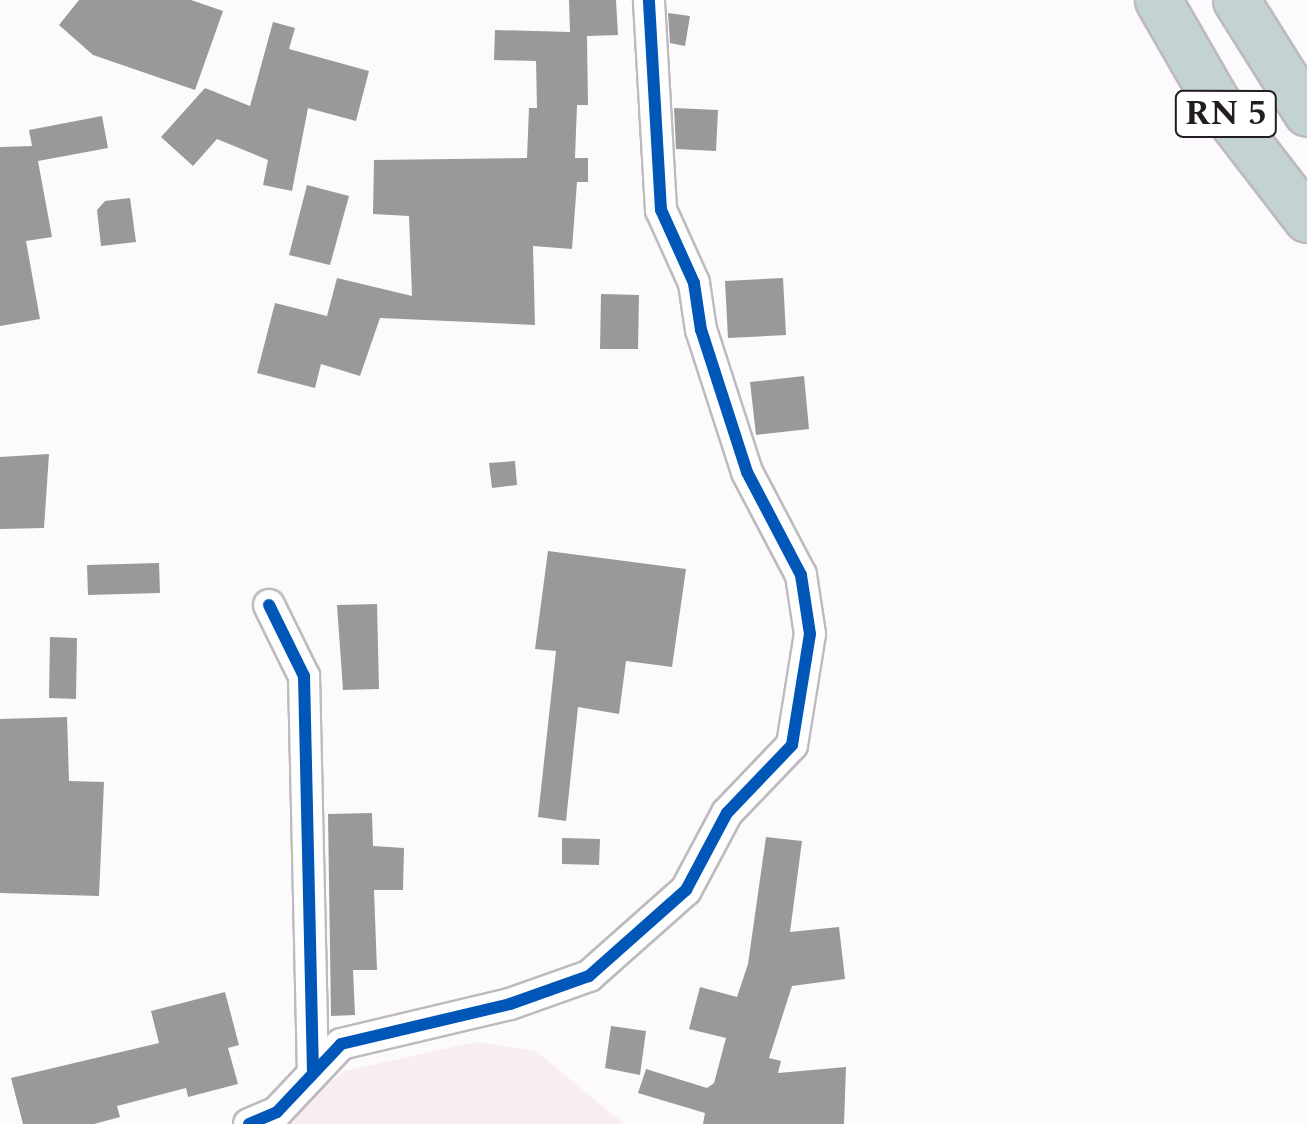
<!DOCTYPE html>
<html>
<head>
<meta charset="utf-8">
<style>
	body { margin:0 }
	#map { position:relative; width:1307px; height:1124px; overflow:hidden; background:#fcfafc; font-family:Spectral,serif }
	div>[style] { position:absolute }
	[style*='--x'] { left:calc(var(--x)*1px); top:calc(var(--y)*1px); width:calc(var(--w)*1px); rotate:calc(var(--a)*1deg) }
	.industrial>* { inset:0; background:#f9edf4 }
	.building>* { inset:0; background:#9b989c }
	.roads { filter:drop-shadow(2px 0 #bebabe) drop-shadow(-2px 0 #bebabe) drop-shadow(0 2px #bebabe) drop-shadow(0 -2px #bebabe) }
	.minor>* { height:30px; margin:-15px; padding:0 15px; transform-origin:15px; border-radius:15px; background:#fffeff }
	.highway>* { height:45px; margin:-22.5px; padding:0 22.5px; transform-origin:22.5px; border-radius:22.5px; background:#c3d2d2 }
	.cycleway>* { height:12px; margin:-6px; padding:0 6px; transform-origin:6px; border-radius:6px; background:#0057b8 }
	span { translate:-50% -50%; white-space:nowrap; text-align:center; line-height:1.15; -webkit-text-stroke:10px #fff; paint-order:stroke }
	.shield-label span { padding:2px 8px; background:#fff; border:2px solid; border-radius:8px; -webkit-text-stroke-width:0 }
	.shield-label { font-size:35px; color:#231c23; font-weight:700 }
</style>
</head>
<body>
<div id="map">
	<div class="industrial">
		<div style="clip-path:polygon(476px 1042px,536px 1051px,624px 1124px,288px 1124px,289px 1113px,345px 1071px)"></div>
	</div>
	<div class="building">
		<div style="clip-path:polygon(79px 0,191px 0,223px 11px,195px 90px,93px 55px,59px 25px)"></div>
		<div style="clip-path:polygon(569px 0,616px 0,618px 35px,587px 36px,588px 105px,577px 105px,575px 158px,588px 158px,588px 182px,577px 182px,572px 249px,533px 246px,535px 325px,380px 318px,360px 376px,321px 364px,315px 388px,257px 373px,275px 303px,327px 316px,337px 278px,412px 296px,409px 216px,373px 214px,374px 160px,527px 158px,529px 108px,537px 108px,536px 61px,494px 60px,495px 30px,570px 32px)"></div>
		<div style="clip-path:polygon(668px 13px,690px 16px,685px 46px,670px 43px)"></div>
		<div style="clip-path:polygon(273px 22px,295px 28px,289px 49px,369px 71px,356px 121px,308px 108px,292px 191px,263px 185px,268px 160px,217px 139px,193px 166px,161px 137px,205px 88px,250px 106px)"></div>
		<div style="clip-path:polygon(674px 108px,718px 110px,716px 151px,676px 149px)"></div>
		<div style="clip-path:polygon(102px 116px,108px 148px,38px 161px,52px 237px,26px 241px,40px 319px,0 326px,0 147px,32px 146px,29px 130px)"></div>
		<div style="clip-path:polygon(307px 185px,349px 196px,330px 265px,289px 255px)"></div>
		<div style="clip-path:polygon(130px 198px,136px 242px,101px 246px,97px 210px,105px 201px)"></div>
		<div style="clip-path:polygon(783px 278px,786px 335px,728px 338px,725px 281px)"></div>
		<div style="clip-path:polygon(601px 294px,639px 295px,638px 349px,600px 349px)"></div>
		<div style="clip-path:polygon(804px 376px,809px 429px,756px 435px,750px 382px)"></div>
		<div style="clip-path:polygon(49px 454px,44px 528px,0 529px,0 457px)"></div>
		<div style="clip-path:polygon(515px 461px,517px 485px,492px 488px,489px 463px)"></div>
		<div style="clip-path:polygon(548px 551px,686px 569px,672px 667px,626px 661px,619px 714px,578px 707px,566px 821px,538px 817px,556px 651px,535px 649px)"></div>
		<div style="clip-path:polygon(159px 563px,160px 593px,88px 595px,87px 565px)"></div>
		<div style="clip-path:polygon(377px 604px,379px 689px,343px 690px,337px 605px)"></div>
		<div style="clip-path:polygon(50px 637px,77px 638px,76px 699px,49px 698px)"></div>
		<div style="clip-path:polygon(67px 717px,69px 781px,104px 782px,99px 896px,0 893px,0 719px)"></div>
		<div style="clip-path:polygon(372px 813px,373px 846px,404px 848px,403px 890px,374px 890px,377px 970px,353px 970px,355px 1015px,331px 1016px,328px 814px)"></div>
		<div style="clip-path:polygon(766px 837px,802px 841px,790px 932px,839px 927px,845px 979px,792px 986px,769px 1058px,781px 1061px,778px 1073px,846px 1067px,844px 1124px,703px 1124px,705px 1113px,638px 1093px,646px 1069px,707px 1088px,714px 1083px,726px 1038px,689px 1029px,700px 987px,737px 997px,748px 964px)"></div>
		<div style="clip-path:polygon(562px 838px,600px 839px,599px 865px,562px 864px)"></div>
		<div style="clip-path:polygon(225px 992px,239px 1045px,228px 1048px,238px 1084px,188px 1097px,186px 1088px,117px 1106px,120px 1117px,94px 1124px,23px 1124px,11px 1078px,159px 1043px,151px 1011px)"></div>
		<div style="clip-path:polygon(611px 1026px,646px 1031px,640px 1075px,605px 1068px)"></div>
	</div>
	<div class="roads">
		<div class="minor">
			<div style="--x:269;--y:605;--w:79;--a:63.8"></div>
			<div style="--x:304;--y:676;--w:394;--a:88.7"></div>
			<div style="--x:249;--y:1124;--w:30;--a:-23"></div>
			<div style="--x:277;--y:1112;--w:93;--a:-46.7"></div>
			<div style="--x:341;--y:1044;--w:174;--a:-13.3"></div>
			<div style="--x:510;--y:1004;--w:84;--a:-19.5"></div>
			<div style="--x:589;--y:976;--w:130;--a:-41.6"></div>
			<div style="--x:686;--y:890;--w:87;--a:-62"></div>
			<div style="--x:727;--y:813;--w:94;--a:-46.3"></div>
			<div style="--x:792;--y:745;--w:112;--a:-80.8"></div>
			<div style="--x:810;--y:634;--w:60;--a:-98.7"></div>
			<div style="--x:801;--y:575;--w:116;--a:-117.7"></div>
			<div style="--x:747;--y:472;--w:149;--a:-107.9"></div>
			<div style="--x:701;--y:330;--w:48;--a:-98.5"></div>
			<div style="--x:694;--y:283;--w:80;--a:-114.3"></div>
			<div style="--x:661;--y:210;--w:210;--a:-93.3"></div>
		</div>
		<div class="highway">
			<div style="--x:1158;--y:0;--w:116;--a:60.1"></div>
			<div style="--x:1216;--y:101;--w:149;--a:52.4"></div>
			<div style="--x:1236;--y:0;--w:133;--a:57.9"></div>
		</div>
	</div>
	<div class="cycleway">
		<div style="--x:269;--y:605;--w:79;--a:63.8"></div>
		<div style="--x:304;--y:676;--w:394;--a:88.7"></div>
		<div style="--x:249;--y:1124;--w:30;--a:-23"></div>
		<div style="--x:277;--y:1112;--w:93;--a:-46.7"></div>
		<div style="--x:341;--y:1044;--w:174;--a:-13.3"></div>
		<div style="--x:510;--y:1004;--w:84;--a:-19.5"></div>
		<div style="--x:589;--y:976;--w:130;--a:-41.6"></div>
		<div style="--x:686;--y:890;--w:87;--a:-62"></div>
		<div style="--x:727;--y:813;--w:94;--a:-46.3"></div>
		<div style="--x:792;--y:745;--w:112;--a:-80.8"></div>
		<div style="--x:810;--y:634;--w:60;--a:-98.7"></div>
		<div style="--x:801;--y:575;--w:116;--a:-117.7"></div>
		<div style="--x:747;--y:472;--w:149;--a:-107.9"></div>
		<div style="--x:701;--y:330;--w:48;--a:-98.5"></div>
		<div style="--x:694;--y:283;--w:80;--a:-114.3"></div>
		<div style="--x:661;--y:210;--w:210;--a:-93.3"></div>
	</div>
	<div class="shield-label">
		<span style="left:1226px;top:114px">RN 5</span>
	</div>
</div>
</body>
</html>
